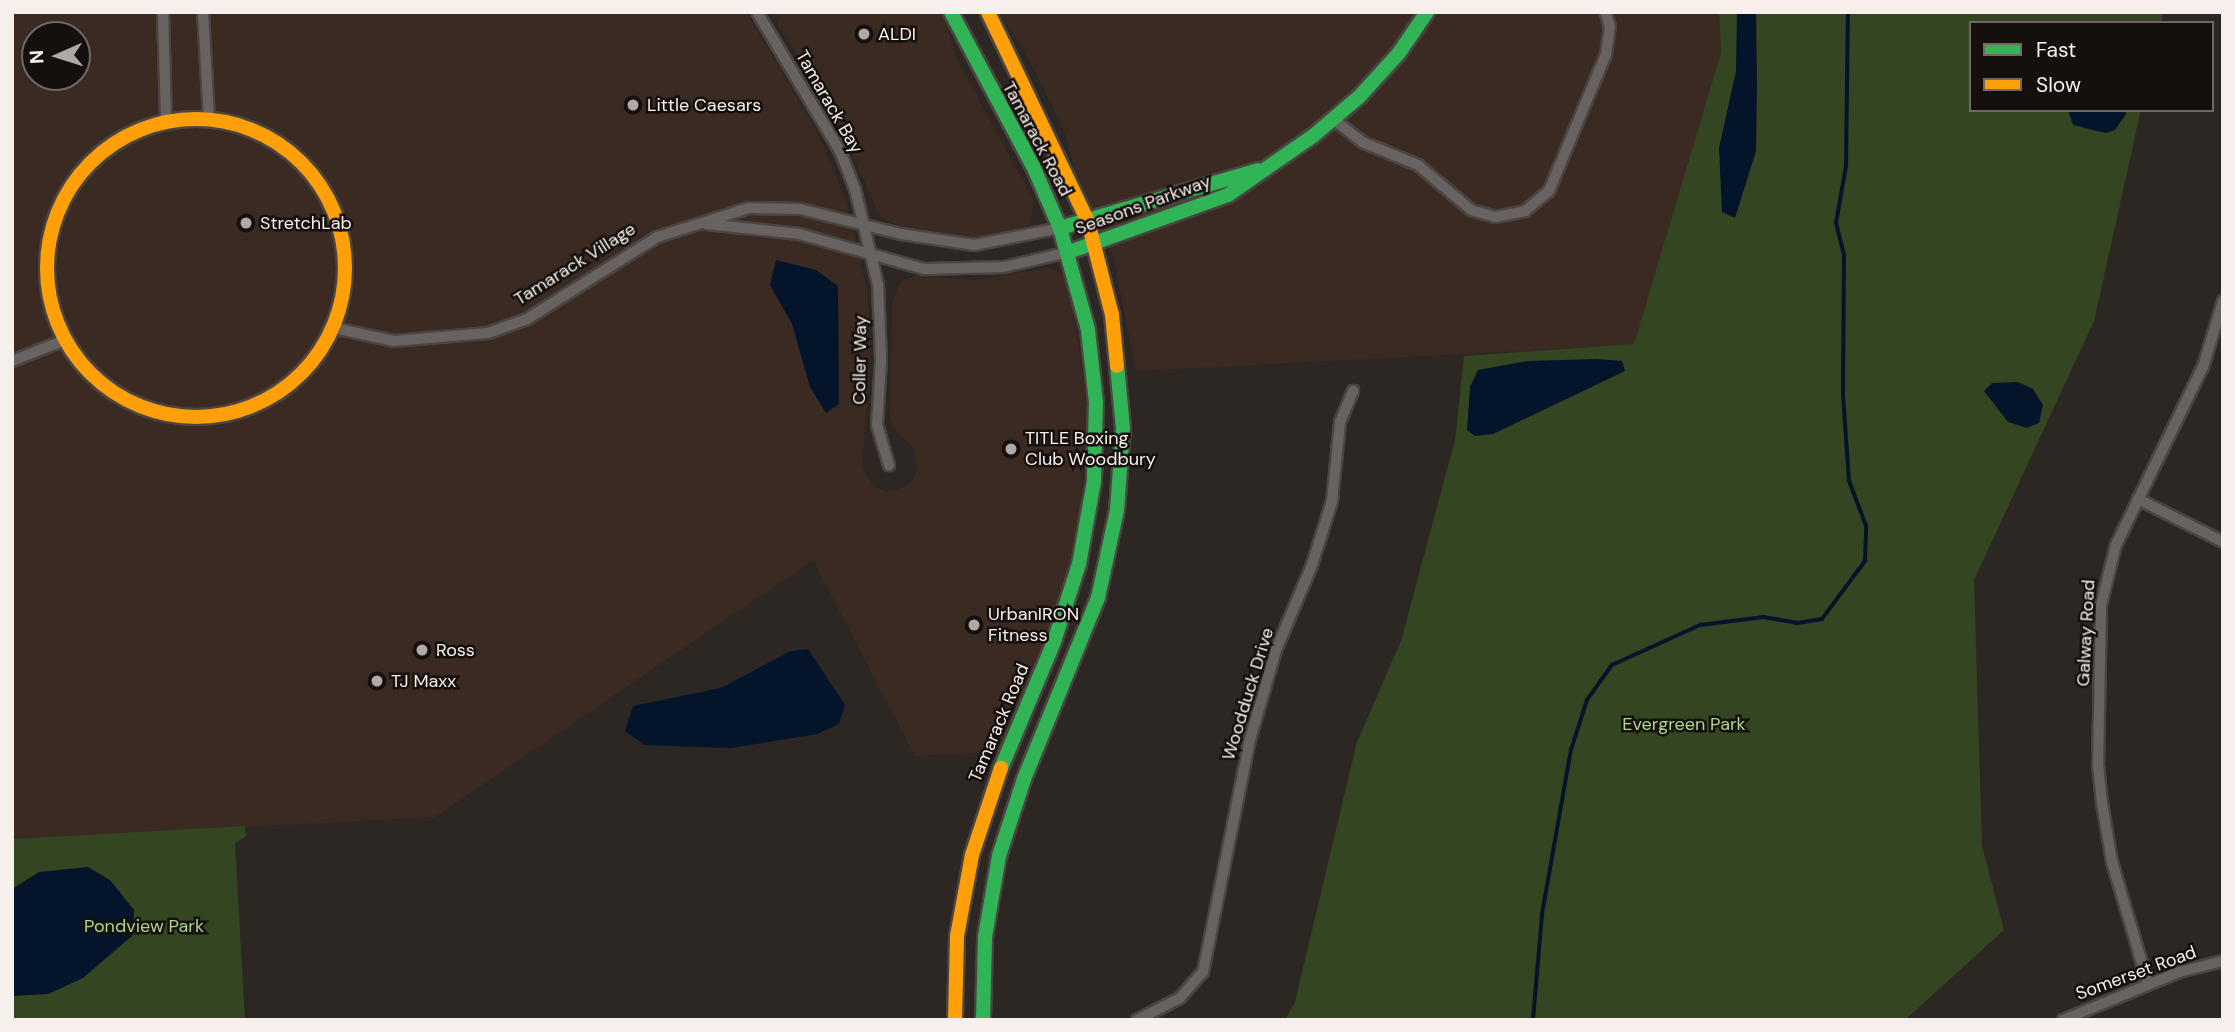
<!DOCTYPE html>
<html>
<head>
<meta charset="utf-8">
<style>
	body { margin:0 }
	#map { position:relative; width:2235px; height:1032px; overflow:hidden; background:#2d2724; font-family:"DM Sans",sans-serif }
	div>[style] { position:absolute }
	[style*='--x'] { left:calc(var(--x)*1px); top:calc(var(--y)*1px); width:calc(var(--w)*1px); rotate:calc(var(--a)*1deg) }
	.built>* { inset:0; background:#3a2a22 }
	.green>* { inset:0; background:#344522 }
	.water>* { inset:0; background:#04142b }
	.stream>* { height:3.5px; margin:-1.75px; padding:0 1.75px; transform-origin:1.75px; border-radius:1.75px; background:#04142b }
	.roads { filter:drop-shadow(2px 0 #4a4542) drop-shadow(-2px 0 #4a4542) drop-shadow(0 2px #4a4542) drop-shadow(0 -2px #4a4542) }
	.street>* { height:10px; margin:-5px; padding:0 5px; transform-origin:5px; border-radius:5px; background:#686361 }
	.fast>* { height:14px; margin:-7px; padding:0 7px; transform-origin:7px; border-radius:7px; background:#30b455 }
	.slow>* { height:14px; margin:-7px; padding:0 7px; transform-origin:7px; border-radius:7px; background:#ff9f0a }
	.slow>.ring { margin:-7px; padding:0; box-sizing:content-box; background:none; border:14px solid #ff9f0a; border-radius:50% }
	.dots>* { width:19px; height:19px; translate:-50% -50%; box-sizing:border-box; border:4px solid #15100d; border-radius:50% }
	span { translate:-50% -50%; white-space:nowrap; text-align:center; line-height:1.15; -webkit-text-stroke:5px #15100d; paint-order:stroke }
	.poi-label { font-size:18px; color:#f7efeb }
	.left { translate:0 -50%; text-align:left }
	.street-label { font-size:18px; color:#f7efeb }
	.park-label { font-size:18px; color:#afd78d }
	.frame { position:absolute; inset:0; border:14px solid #f7efeb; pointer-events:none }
	.legend { position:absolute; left:1969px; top:21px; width:245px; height:91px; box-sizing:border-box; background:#15100d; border:2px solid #6f6966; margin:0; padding:9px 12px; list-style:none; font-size:21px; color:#f7efeb }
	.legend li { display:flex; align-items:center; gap:14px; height:35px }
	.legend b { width:35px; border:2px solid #6f6966 }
	.north { position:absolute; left:21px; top:21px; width:70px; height:70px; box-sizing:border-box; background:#15100d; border:2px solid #6f6966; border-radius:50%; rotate:267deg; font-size:19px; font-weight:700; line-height:28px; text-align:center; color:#f7efeb }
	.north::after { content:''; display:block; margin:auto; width:24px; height:32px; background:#b0a9a5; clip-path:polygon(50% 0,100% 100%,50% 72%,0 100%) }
</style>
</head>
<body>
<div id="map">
	<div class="built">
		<div style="clip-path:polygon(evenodd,12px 12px,746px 12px,819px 135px,846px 201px,867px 290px,871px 350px,862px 468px,874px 487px,887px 492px,901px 489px,912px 481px,918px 468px,914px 448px,894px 429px,890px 417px,892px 303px,900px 282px,917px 275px,977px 280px,1049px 268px,1060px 272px,1070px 286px,1088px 411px,1079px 524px,1052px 624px,998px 752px,915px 756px,813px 560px,435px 817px,12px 839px,12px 12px,35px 35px,77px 35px,77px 77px,35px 77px,35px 35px)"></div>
		<div style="clip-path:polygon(771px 12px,941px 12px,958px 61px,1033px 200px,1031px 224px,997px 236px,963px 237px,897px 225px,880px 217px,837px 118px)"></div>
		<div style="clip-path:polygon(999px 12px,1719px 12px,1721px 53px,1634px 345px,1136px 371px,1113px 255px,1075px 169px,1064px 129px,1027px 56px)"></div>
	</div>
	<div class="green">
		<div style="clip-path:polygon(1719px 12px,2163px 12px,2161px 23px,1971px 23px,1971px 110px,2141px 110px,2094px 321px,1974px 580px,1982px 846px,2004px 930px,1905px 1020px,1285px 1020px,1295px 1002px,1357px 742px,1401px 641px,1455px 440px,1464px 356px,1634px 344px,1721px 53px)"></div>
		<div style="clip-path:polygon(245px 826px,246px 836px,235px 843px,245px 1020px,12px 1020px,12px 839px)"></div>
	</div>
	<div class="water">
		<div style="clip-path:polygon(1737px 12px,1756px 12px,1757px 83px,1756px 151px,1735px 218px,1722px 212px,1719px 148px,1736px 71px)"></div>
		<div style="clip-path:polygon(2068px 110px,2125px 110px,2126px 114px,2115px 130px,2106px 133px,2073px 125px)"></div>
		<div style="clip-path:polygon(776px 260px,816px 270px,838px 286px,839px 404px,826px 413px,810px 387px,792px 324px,770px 285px)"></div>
		<div style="clip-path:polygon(1597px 359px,1622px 361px,1625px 371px,1493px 434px,1475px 436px,1467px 430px,1470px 387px,1478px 370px,1528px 361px)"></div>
		<div style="clip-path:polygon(2018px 382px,2033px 389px,2043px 405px,2039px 423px,2027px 428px,2008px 422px,1984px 391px,1992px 383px)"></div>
		<div style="clip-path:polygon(808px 649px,845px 705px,839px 724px,817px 734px,731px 748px,645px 745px,625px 731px,633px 706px,721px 688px,791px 651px)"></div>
		<div style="clip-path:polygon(88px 867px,110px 880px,134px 910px,133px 935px,83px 978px,48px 994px,12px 996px,12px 889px,39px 872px)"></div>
	</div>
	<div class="stream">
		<div style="--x:1533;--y:1020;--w:106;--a:-85.1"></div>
		<div style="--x:1542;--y:914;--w:167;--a:-80"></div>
		<div style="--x:1571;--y:750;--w:52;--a:-72.3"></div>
		<div style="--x:1587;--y:700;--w:43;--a:-54.5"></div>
		<div style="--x:1612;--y:665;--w:97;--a:-24.4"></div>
		<div style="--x:1700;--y:625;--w:64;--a:-7.1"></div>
		<div style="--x:1764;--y:617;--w:34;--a:10"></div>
		<div style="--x:1797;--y:623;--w:25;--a:-9"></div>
		<div style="--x:1822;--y:619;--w:72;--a:-53.4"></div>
		<div style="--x:1865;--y:561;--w:35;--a:-88"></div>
		<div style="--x:1866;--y:526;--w:48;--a:-110.7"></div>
		<div style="--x:1849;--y:481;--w:86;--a:-94"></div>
		<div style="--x:1843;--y:395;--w:140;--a:-89.6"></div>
		<div style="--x:1844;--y:255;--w:33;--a:-104"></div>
		<div style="--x:1836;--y:223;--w:58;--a:-80"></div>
		<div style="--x:1846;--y:166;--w:154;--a:-89.3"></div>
	</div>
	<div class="roads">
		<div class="street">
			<div style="--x:163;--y:12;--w:110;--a:88.4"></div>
			<div style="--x:203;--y:12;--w:107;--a:86.8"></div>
			<div style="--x:757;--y:12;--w:162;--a:59.2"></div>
			<div style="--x:840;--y:151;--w:41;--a:68.5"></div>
			<div style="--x:855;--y:189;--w:99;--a:76.5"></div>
			<div style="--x:878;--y:285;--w:76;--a:87.7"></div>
			<div style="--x:881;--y:361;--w:64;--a:93.6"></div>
			<div style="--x:877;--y:425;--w:42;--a:73.3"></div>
			<div style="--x:1333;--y:119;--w:37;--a:38"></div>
			<div style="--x:1362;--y:142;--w:61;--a:22.3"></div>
			<div style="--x:1418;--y:165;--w:70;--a:40.3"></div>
			<div style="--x:1471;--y:210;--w:25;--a:16"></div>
			<div style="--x:1495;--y:217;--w:31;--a:-11"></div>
			<div style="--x:1525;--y:211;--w:31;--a:-40"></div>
			<div style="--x:1549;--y:191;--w:148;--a:-67.4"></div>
			<div style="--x:1606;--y:54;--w:27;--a:-82"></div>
			<div style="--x:1610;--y:27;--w:16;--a:-108"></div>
			<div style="--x:706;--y:224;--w:94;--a:6.1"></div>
			<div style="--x:799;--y:234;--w:130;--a:15.6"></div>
			<div style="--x:924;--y:269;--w:80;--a:-1.4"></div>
			<div style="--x:1004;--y:267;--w:67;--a:-13"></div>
			<div style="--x:334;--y:328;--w:61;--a:12.2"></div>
			<div style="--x:394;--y:341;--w:94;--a:-4.9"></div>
			<div style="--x:488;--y:333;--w:41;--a:-19.7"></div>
			<div style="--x:527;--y:319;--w:154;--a:-32.2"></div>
			<div style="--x:657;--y:237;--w:96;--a:-17.5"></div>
			<div style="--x:749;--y:208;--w:51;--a:1.1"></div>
			<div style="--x:800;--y:209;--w:104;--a:13.9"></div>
			<div style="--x:901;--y:234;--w:74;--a:8.6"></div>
			<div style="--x:974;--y:245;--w:88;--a:-11.2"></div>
			<div style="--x:12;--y:361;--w:57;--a:-21.6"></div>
			<div style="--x:2138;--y:499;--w:95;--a:26.8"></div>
			<div style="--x:2148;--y:984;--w:127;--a:-106.4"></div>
			<div style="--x:2112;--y:862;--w:60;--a:-99.6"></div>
			<div style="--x:2102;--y:803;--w:38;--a:-96"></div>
			<div style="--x:2098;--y:765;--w:160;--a:-88.9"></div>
			<div style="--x:2101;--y:605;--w:62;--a:-76"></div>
			<div style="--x:2116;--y:545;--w:198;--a:-64"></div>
			<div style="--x:2203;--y:367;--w:69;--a:-73.1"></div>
			<div style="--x:1137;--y:1020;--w:48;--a:-27.1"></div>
			<div style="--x:1180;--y:998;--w:35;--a:-49"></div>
			<div style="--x:1203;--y:972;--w:234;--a:-78.6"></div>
			<div style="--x:1249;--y:743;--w:97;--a:-73.8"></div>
			<div style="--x:1276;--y:650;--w:92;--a:-67"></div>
			<div style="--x:1312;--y:565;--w:67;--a:-72.6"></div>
			<div style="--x:1332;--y:501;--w:79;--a:-84.2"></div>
			<div style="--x:1340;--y:422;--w:34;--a:-67"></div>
			<div style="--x:2063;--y:1020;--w:126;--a:-22.5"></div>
			<div style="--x:2179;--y:972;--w:45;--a:-14"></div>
		</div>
		<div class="fast">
			<div style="--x:951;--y:12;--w:174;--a:62"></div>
			<div style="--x:1033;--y:166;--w:68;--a:66.5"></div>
			<div style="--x:1060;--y:228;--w:106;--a:74.6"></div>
			<div style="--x:1088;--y:330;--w:72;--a:83.7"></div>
			<div style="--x:1096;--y:402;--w:79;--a:91.5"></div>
			<div style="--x:1094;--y:481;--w:84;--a:100.2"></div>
			<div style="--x:1079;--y:564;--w:82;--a:107.8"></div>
			<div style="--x:1054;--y:642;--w:137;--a:112.8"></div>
			<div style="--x:1060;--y:228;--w:206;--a:-16.3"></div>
			<div style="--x:1069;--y:252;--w:169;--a:-19.7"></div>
			<div style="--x:1228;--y:195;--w:103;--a:-34.8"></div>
			<div style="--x:1313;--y:136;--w:60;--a:-40.3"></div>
			<div style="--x:1359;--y:97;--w:59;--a:-47.7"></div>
			<div style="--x:1399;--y:53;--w:50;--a:-55.7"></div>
			<div style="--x:983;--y:1020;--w:83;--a:-88.6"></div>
			<div style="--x:985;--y:937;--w:82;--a:-80.2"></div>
			<div style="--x:999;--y:856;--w:81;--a:-72"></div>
			<div style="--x:1024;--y:779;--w:196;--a:-67.8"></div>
			<div style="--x:1098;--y:598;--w:90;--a:-77.8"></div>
			<div style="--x:1117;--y:510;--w:82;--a:-85.8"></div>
			<div style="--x:1123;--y:428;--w:62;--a:-95.5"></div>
		</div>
		<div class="slow">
			<div style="--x:988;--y:12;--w:233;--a:64.5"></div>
			<div style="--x:1088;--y:222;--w:96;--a:75.5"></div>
			<div style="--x:1112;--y:315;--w:51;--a:84.4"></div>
			<div class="ring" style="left:47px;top:119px;width:284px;height:284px"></div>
			<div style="--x:955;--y:1020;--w:84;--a:-88.6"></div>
			<div style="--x:957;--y:936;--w:82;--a:-79.5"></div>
			<div style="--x:972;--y:855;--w:92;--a:-71.6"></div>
		</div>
	</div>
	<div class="dots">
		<div style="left:864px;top:34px;background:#b0a9a5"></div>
		<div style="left:633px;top:105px;background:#b0a9a5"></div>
		<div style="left:246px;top:223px;background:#b0a9a5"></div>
		<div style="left:1011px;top:449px;background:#b0a9a5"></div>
		<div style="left:974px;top:625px;background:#b0a9a5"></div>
		<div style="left:422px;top:650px;background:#b0a9a5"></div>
		<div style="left:377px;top:681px;background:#b0a9a5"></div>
	</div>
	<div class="poi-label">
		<span class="left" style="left:878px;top:34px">ALDI</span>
		<span class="left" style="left:647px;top:105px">Little Caesars</span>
		<span class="left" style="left:260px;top:223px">StretchLab</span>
		<span class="left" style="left:1025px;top:449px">TITLE Boxing<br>Club Woodbury</span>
		<span class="left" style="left:988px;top:625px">UrbanIRON<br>Fitness</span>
		<span class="left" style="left:436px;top:650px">Ross</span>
		<span class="left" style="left:391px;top:681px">TJ Maxx</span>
	</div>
	<div class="street-label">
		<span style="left:829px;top:102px;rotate:60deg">Tamarack Bay</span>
		<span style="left:1037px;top:139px;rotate:62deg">Tamarack Road</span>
		<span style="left:1143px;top:205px;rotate:-20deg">Seasons Parkway</span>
		<span style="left:575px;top:264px;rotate:-32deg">Tamarack Village</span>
		<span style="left:860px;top:360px;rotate:-89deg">Coller Way</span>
		<span style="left:2086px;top:633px;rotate:-87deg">Galway Road</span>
		<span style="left:1248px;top:694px;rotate:-73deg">Woodduck Drive</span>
		<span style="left:999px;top:723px;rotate:-67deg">Tamarack Road</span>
		<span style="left:2136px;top:973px;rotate:-20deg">Somerset Road</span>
	</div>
	<div class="park-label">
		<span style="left:1684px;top:724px">Evergreen Park</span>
		<span style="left:144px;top:926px">Pondview Park</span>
	</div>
	<div class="frame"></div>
	<ul class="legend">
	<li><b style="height:9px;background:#30b455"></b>Fast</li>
	<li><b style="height:9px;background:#ff9f0a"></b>Slow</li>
	</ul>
	<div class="north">N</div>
</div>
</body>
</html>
